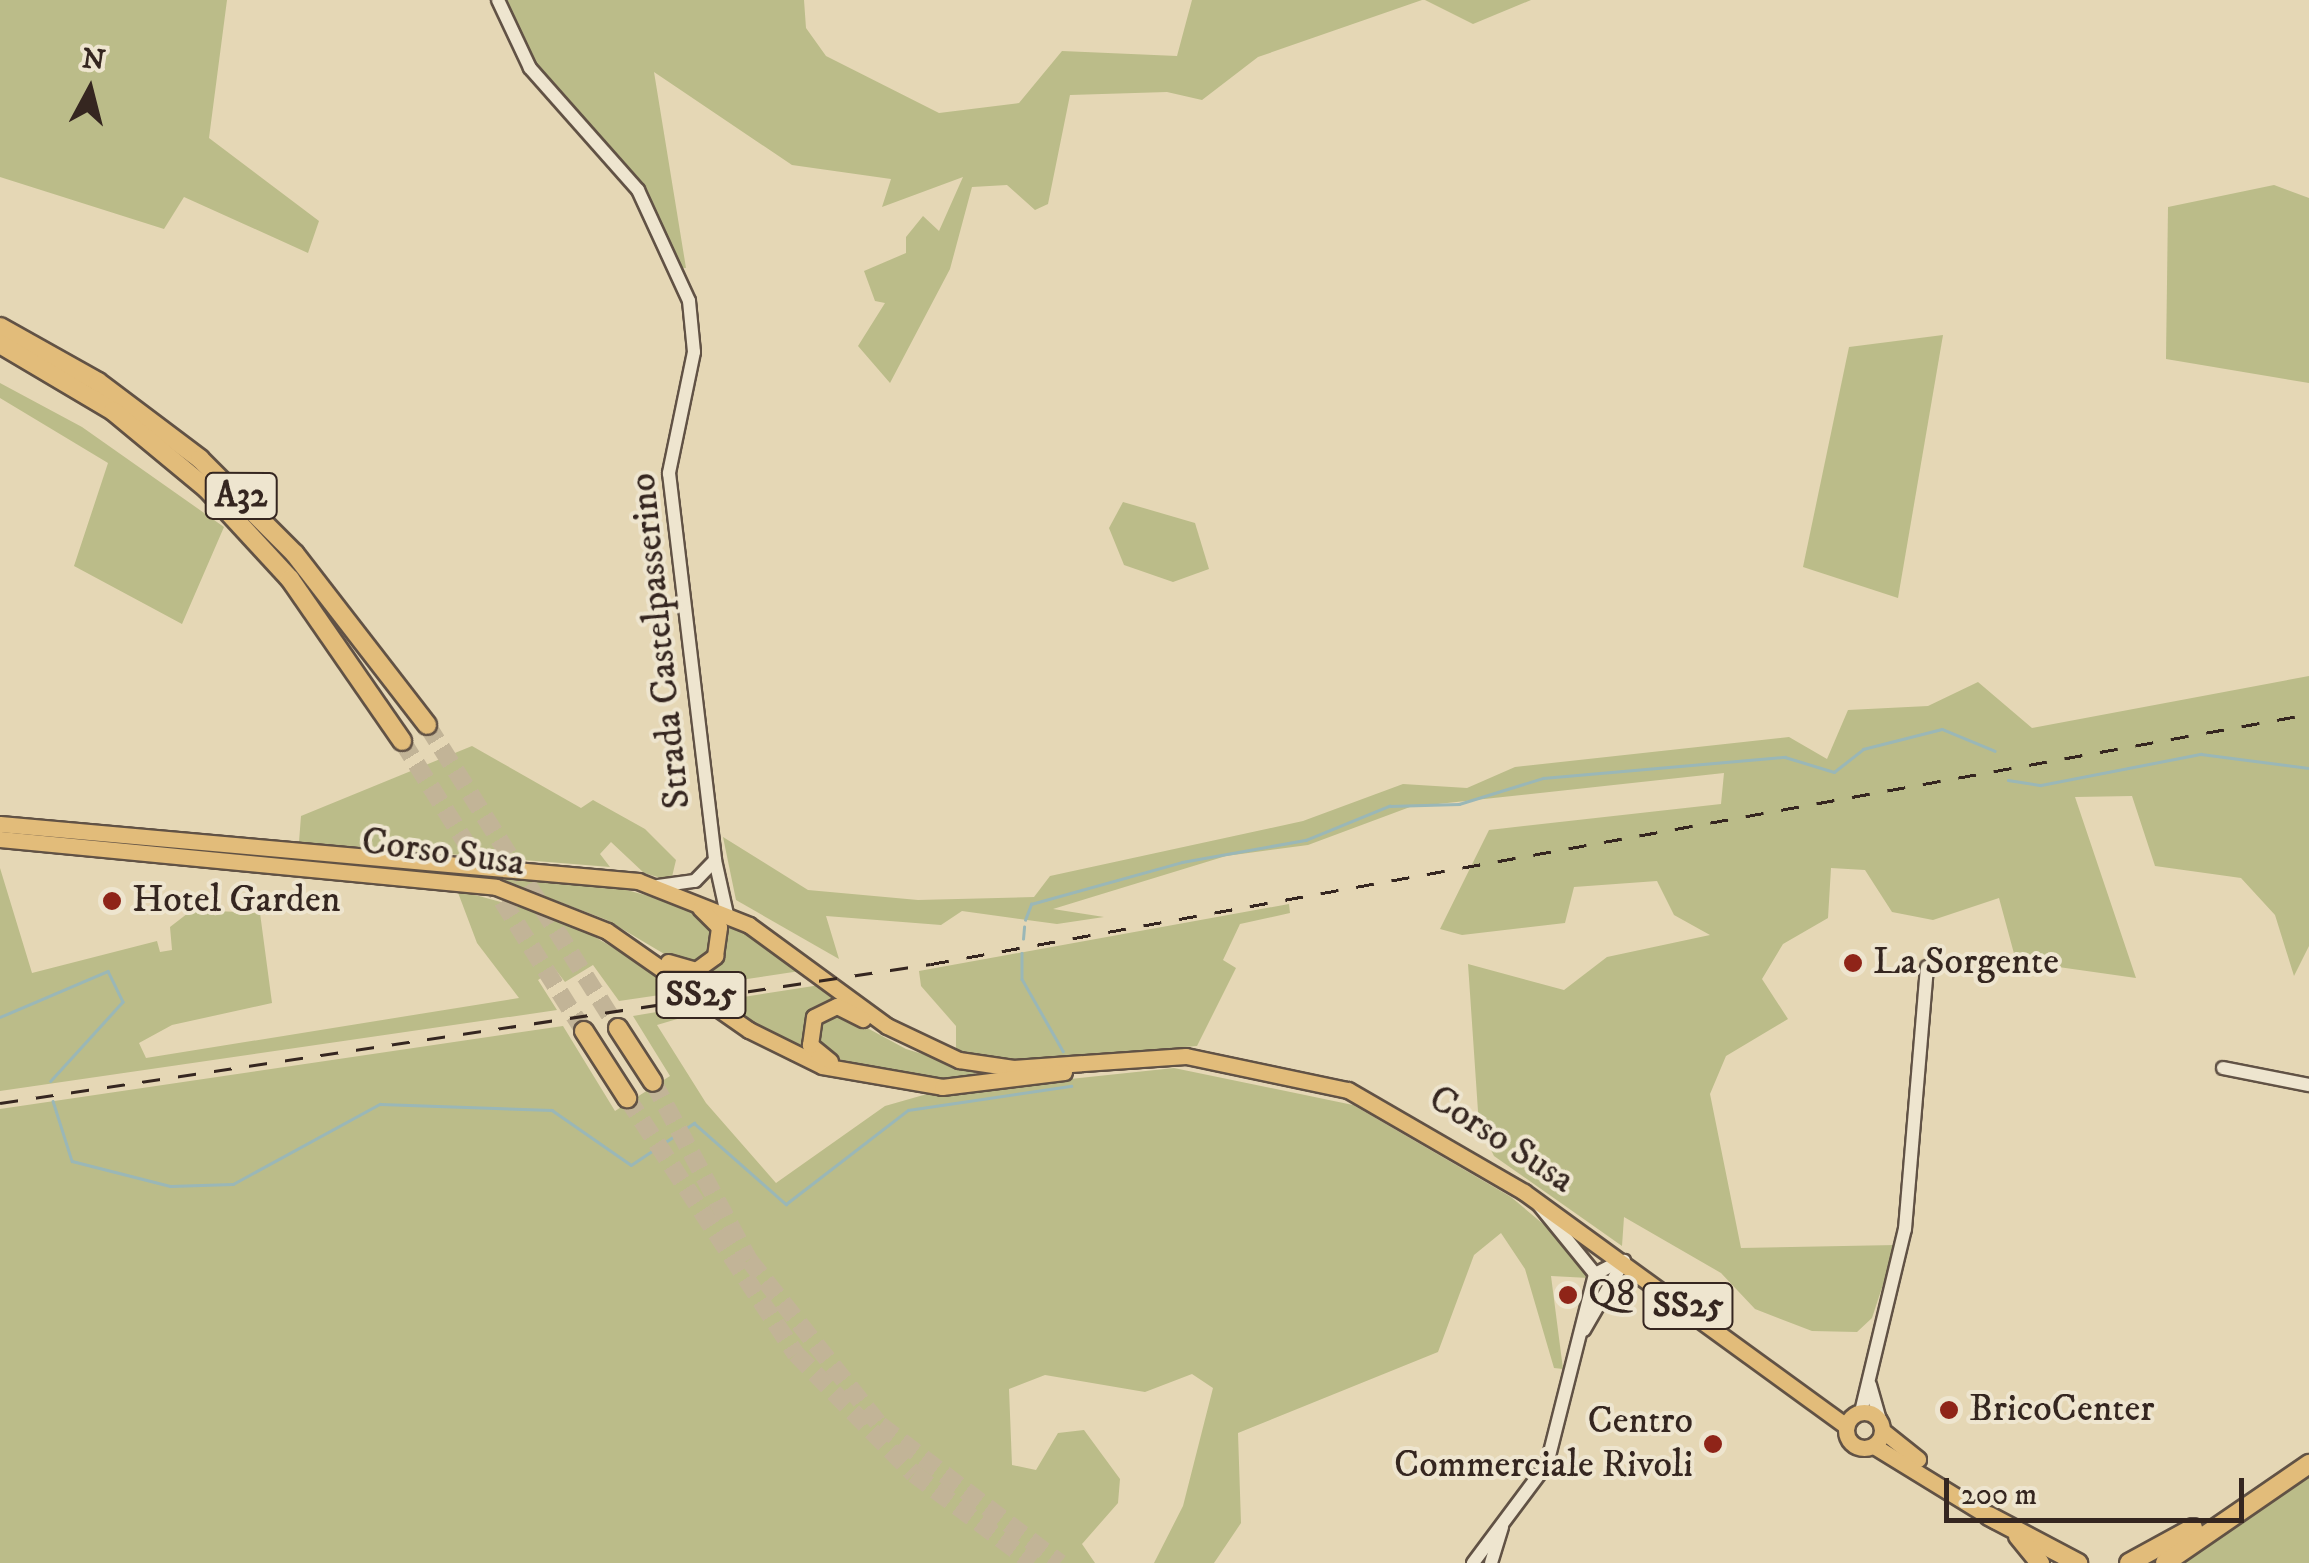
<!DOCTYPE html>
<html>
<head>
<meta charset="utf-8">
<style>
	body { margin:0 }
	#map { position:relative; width:2309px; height:1563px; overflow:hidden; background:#e5d7b5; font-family:"IM FELL DW Pica",serif }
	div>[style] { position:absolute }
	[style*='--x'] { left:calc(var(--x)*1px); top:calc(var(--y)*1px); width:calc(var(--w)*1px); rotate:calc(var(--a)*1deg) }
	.green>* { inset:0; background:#bbbc89 }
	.stream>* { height:2.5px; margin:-1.25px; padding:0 1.25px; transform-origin:1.25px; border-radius:1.25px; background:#9ab7b7 }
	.highway-tunnel>* { height:18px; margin-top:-9px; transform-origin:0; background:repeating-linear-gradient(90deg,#c2b497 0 18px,transparent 0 27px) }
	.roads { filter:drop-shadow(2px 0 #615245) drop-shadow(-2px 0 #615245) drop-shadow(0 2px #615245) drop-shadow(0 -2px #615245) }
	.minor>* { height:12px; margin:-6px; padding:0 6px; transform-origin:6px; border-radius:6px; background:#eee5cf }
	.major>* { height:15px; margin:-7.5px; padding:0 7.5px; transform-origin:7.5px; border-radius:7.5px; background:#e2bc7a }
	.major>.ring { margin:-7.5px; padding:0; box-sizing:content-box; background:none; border:15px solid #e2bc7a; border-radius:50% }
	.highway>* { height:18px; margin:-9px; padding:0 9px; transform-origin:9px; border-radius:9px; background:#e2bc7a }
	.rail>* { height:2.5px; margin-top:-1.25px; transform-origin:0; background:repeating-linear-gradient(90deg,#352620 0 18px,transparent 0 36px) }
	.dots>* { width:28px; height:28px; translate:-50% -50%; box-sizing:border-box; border:5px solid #eee5cf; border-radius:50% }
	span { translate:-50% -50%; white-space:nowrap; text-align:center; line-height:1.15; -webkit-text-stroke:8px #eee5cf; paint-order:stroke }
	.shield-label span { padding:2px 8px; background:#eee5cf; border:2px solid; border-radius:8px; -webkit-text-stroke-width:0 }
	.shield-label { font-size:35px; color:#352620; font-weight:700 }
	.street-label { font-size:38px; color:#352620 }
	.poi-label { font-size:38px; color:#352620 }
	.left { translate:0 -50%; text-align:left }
	.right { translate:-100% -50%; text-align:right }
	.north { position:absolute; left:40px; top:40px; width:100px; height:100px; -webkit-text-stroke:8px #eee5cf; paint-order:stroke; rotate:7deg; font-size:28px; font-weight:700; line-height:40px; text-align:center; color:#352620 }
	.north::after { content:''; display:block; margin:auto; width:35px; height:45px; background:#352620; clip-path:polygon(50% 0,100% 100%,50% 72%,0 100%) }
	.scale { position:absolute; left:1944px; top:1478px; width:300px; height:45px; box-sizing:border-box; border:5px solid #352620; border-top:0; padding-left:12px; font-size:30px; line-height:35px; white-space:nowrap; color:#352620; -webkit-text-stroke:8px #eee5cf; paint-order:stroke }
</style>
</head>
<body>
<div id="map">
	<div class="green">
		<div style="clip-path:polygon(0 0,227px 0,209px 138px,319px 221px,308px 253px,184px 197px,164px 229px,0 177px)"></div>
		<div style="clip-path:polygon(500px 0,804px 0,806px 28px,826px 56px,939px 113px,1019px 103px,1062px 51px,1177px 56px,1192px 0,1422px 0,1258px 57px,1202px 100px,1167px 92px,1070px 95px,1048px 204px,1035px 210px,1007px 185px,972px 187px,950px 269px,890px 383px,858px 346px,885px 303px,875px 301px,864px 271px,906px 253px,906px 237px,923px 216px,939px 231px,963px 177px,882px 207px,891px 179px,792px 165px,654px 72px,686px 268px,670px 267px,650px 210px,555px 100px)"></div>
		<div style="clip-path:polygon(1425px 0,1531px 0,1473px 24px)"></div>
		<div style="clip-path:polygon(2274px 185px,2309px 198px,2309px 383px,2166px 359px,2168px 207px)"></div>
		<div style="clip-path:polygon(1943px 335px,1898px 598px,1803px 567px,1849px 347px)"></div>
		<div style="clip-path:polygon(0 383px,82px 427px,224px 527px,182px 624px,74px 566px,108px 463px,0 398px)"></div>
		<div style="clip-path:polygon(1123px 502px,1195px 523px,1209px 569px,1173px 582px,1124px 565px,1109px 528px)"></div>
		<div style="clip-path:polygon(2309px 676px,2309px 946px,2294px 976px,2275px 915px,2241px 878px,2155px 866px,2132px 796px,2075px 797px,2136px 978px,2016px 961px,1999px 898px,1933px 920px,1892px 912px,1865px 870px,1831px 868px,1828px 918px,1783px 944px,1762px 979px,1788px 1019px,1726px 1056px,1710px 1094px,1741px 1248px,1896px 1245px,1872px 1318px,1857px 1332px,1812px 1331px,1755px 1309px,1721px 1273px,1624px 1217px,1622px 1246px,1494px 1156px,1479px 1126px,1468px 964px,1564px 990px,1607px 957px,1710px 935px,1674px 915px,1657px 881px,1574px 887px,1565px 923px,1462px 935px,1440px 929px,1489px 830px,1721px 804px,1724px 773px,1410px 807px,1308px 845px,1226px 856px,1053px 909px,1104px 917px,1057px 924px,962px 911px,941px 925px,826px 916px,839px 959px,736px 900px,723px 837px,808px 890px,918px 900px,1034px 897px,1050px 876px,1303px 821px,1403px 784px,1467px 788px,1515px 767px,1789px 737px,1827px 759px,1848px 710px,1928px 706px,1978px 682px,2032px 728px)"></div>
		<div style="clip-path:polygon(472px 746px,581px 808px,593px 800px,645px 829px,676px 860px,671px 881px,644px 873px,611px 842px,600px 854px,610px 867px,299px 842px,301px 816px)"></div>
		<div style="clip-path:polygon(0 868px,32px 973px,157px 941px,160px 952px,172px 950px,170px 927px,192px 910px,260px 913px,272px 1003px,172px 1025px,139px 1043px,146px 1058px,519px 998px,477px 943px,457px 890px,566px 920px,687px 991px,619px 1001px,593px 965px,565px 982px,555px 969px,538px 980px,557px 1010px,0 1091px)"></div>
		<div style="clip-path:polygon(510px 875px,605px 884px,692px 908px,713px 925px,715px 944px,701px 961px,671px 958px,607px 920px,497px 878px)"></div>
		<div style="clip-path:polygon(1289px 904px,1290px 913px,1240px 924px,1223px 960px,1236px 968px,1197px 1046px,1017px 1061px,956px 1052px,956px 1026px,921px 986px,919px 971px)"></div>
		<div style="clip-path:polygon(718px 916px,755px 937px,800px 971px,700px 986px,682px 972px,722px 953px)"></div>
		<div style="clip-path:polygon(820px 985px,844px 1003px,820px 1004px,808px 1018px,813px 1056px,718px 1001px)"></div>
		<div style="clip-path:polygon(692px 1006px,694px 1014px,657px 1025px,706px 1103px,776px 1183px,885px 1106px,927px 1094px,1174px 1068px,1353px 1105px,1511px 1197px,1586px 1260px,1589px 1278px,1551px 1276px,1563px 1369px,1554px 1368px,1525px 1269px,1501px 1233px,1474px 1255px,1438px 1352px,1238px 1433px,1241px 1523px,1214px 1563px,1154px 1563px,1183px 1506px,1213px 1388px,1192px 1374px,1145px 1392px,1045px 1375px,1009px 1389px,1012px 1465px,1036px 1470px,1058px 1433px,1084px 1430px,1120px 1479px,1118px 1503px,1082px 1544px,1095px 1563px,0 1563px,0 1109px,563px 1026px,615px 1111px,670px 1076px,633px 1016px)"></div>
		<div style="clip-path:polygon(834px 1010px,906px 1049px,975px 1070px,975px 1077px,937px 1081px,829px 1057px,816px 1047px,815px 1022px)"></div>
		<div style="clip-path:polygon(2309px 1475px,2309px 1563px,2181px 1563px,2252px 1511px)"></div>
	</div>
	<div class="stream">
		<div style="--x:2008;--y:780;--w:33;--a:9"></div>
		<div style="--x:2041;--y:785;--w:163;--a:-11"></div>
		<div style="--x:2201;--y:754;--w:109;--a:7.4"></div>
		<div style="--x:1025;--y:920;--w:17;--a:-69"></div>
		<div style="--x:1031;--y:904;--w:157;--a:-15.5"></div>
		<div style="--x:1182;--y:862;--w:126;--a:-10.1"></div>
		<div style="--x:1306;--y:840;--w:90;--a:-22.3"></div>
		<div style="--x:1389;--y:806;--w:70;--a:-1.6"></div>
		<div style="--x:1459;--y:804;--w:88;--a:-17.2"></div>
		<div style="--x:1543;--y:778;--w:243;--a:-5"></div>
		<div style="--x:1785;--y:757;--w:51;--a:17"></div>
		<div style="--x:1834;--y:772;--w:37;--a:-38"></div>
		<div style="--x:1863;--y:749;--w:81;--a:-14.2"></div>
		<div style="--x:1942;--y:729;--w:57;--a:22.5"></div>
		<div style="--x:1023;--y:939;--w:12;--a:-85"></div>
		<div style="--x:1022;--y:953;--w:26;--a:90"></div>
		<div style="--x:1022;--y:979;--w:83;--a:60.3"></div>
		<div style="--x:0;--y:1017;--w:117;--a:-23.1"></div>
		<div style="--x:108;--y:971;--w:34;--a:64"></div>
		<div style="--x:123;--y:1002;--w:107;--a:132.3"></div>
		<div style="--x:53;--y:1101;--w:63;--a:72.4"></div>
		<div style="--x:72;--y:1161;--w:101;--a:14.3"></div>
		<div style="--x:170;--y:1186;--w:63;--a:-1.8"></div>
		<div style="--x:233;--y:1184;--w:167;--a:-28.6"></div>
		<div style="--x:380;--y:1104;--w:172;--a:2"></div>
		<div style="--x:552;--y:1110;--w:96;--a:34.8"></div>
		<div style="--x:631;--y:1165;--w:76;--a:-33.7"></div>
		<div style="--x:694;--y:1123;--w:123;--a:41.4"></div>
		<div style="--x:786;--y:1204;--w:154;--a:-37.6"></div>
		<div style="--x:908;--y:1110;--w:165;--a:-8.4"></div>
	</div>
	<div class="highway-tunnel">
		<div style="--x:427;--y:725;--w:358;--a:57.8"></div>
		<div style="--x:402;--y:741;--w:342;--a:57.9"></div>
		<div style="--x:653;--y:1082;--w:202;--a:61.7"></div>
		<div style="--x:749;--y:1260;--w:211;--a:51.6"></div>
		<div style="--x:880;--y:1425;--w:227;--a:37.5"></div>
		<div style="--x:627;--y:1098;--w:307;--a:56.6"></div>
		<div style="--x:796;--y:1354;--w:168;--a:45.5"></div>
		<div style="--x:914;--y:1474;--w:149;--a:36.8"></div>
	</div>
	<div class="roads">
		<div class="minor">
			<div style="--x:498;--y:0;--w:75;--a:64.8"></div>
			<div style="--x:530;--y:68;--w:163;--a:48.5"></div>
			<div style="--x:638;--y:190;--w:122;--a:65.3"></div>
			<div style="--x:689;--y:301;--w:51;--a:84.4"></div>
			<div style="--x:694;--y:352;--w:124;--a:101.7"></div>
			<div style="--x:669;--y:473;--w:390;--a:83.2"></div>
			<div style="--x:658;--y:886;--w:37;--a:-8"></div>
			<div style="--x:695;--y:881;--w:29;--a:-46"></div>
			<div style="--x:715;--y:860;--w:55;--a:77.5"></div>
			<div style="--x:2223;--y:1068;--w:88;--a:11.2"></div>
			<div style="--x:1538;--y:1204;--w:90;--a:50.8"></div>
			<div style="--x:1584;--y:1330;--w:80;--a:-59.9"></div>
			<div style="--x:1870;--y:1385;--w:37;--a:74"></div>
			<div style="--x:1861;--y:1412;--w:188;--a:-76.5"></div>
			<div style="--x:1905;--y:1229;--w:263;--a:-85.2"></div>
			<div style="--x:1473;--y:1563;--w:124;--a:-53.2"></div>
			<div style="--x:1547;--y:1464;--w:196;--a:-75.8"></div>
			<div style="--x:1595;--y:1274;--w:29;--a:-27"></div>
			<div style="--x:1491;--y:1563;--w:38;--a:-73"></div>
		</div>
		<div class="major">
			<div style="--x:0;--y:824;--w:641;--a:5.11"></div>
			<div style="--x:638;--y:881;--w:119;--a:21.6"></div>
			<div style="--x:749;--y:925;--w:171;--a:36.2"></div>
			<div style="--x:887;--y:1026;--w:80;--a:25.3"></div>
			<div style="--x:959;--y:1060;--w:55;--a:8.4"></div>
			<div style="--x:1013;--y:1068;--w:173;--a:-4"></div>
			<div style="--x:1186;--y:1056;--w:166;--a:11.9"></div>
			<div style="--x:1348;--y:1090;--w:203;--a:30.1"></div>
			<div style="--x:1524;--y:1192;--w:398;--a:36"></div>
			<div style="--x:0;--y:839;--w:498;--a:5.5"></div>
			<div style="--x:496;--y:887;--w:119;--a:21.6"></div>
			<div style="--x:607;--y:931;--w:173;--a:34.9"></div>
			<div style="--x:749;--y:1030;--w:81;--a:26.3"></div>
			<div style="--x:822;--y:1066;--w:122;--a:9.9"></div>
			<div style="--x:942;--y:1087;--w:123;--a:-7"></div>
			<div style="--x:668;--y:962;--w:29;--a:16"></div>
			<div style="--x:696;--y:970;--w:24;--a:-36"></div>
			<div style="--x:715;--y:956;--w:29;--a:-82"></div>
			<div style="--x:719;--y:927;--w:27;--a:-135"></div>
			<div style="--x:830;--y:1061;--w:26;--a:-141"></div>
			<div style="--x:810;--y:1045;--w:28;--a:-82"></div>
			<div style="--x:814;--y:1017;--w:25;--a:-26"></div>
			<div style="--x:837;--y:1006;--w:29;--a:27"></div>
			<div class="ring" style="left:1846px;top:1412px;width:21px;height:21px"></div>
			<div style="--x:1883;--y:1431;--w:45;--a:38.7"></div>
			<div style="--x:1874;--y:1446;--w:143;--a:31.6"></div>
		</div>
		<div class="highway">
			<div style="--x:0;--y:327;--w:112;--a:29.3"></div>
			<div style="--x:98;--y:382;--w:128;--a:37"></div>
			<div style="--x:200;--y:459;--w:134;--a:45"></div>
			<div style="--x:295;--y:554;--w:216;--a:52.3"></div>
			<div style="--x:0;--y:344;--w:131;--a:30.7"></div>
			<div style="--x:113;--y:411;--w:122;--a:39.7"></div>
			<div style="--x:207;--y:489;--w:122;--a:47.3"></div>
			<div style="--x:290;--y:579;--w:197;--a:55.3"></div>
			<div style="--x:618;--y:1028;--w:64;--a:57.1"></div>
			<div style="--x:584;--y:1031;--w:80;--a:57.3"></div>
			<div style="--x:1989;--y:1516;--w:101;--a:27.8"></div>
			<div style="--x:2018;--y:1536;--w:35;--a:51"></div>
			<div style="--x:2129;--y:1563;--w:73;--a:-28.7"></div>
			<div style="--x:2165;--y:1563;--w:175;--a:-34.5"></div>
		</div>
	</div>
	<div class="rail">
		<div style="--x:0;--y:1103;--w:941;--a:-8.49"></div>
		<div style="--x:931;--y:964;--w:1400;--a:-10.28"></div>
	</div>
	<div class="dots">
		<div style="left:112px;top:901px;background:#8f2418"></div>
		<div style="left:1853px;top:963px;background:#8f2418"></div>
		<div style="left:1568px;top:1295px;background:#8f2418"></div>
		<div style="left:1949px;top:1410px;background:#8f2418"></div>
		<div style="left:1713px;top:1444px;background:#8f2418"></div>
	</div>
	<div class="shield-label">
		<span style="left:241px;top:496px">A32</span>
		<span style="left:701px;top:995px">SS25</span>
		<span style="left:1688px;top:1306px">SS25</span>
	</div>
	<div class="street-label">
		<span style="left:661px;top:641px;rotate:-96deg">Strada Castelpasserino</span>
		<span style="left:443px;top:853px;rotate:8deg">Corso Susa</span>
		<span style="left:1501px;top:1140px;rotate:33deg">Corso Susa</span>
	</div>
	<div class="poi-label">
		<span class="left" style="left:132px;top:901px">Hotel Garden</span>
		<span class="left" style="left:1873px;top:963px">La Sorgente</span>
		<span class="left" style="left:1588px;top:1295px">Q8</span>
		<span class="left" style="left:1969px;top:1410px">BricoCenter</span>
		<span class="right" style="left:1693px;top:1444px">Centro<br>Commerciale Rivoli</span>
	</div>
	<div class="north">N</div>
	<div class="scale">200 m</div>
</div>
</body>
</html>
